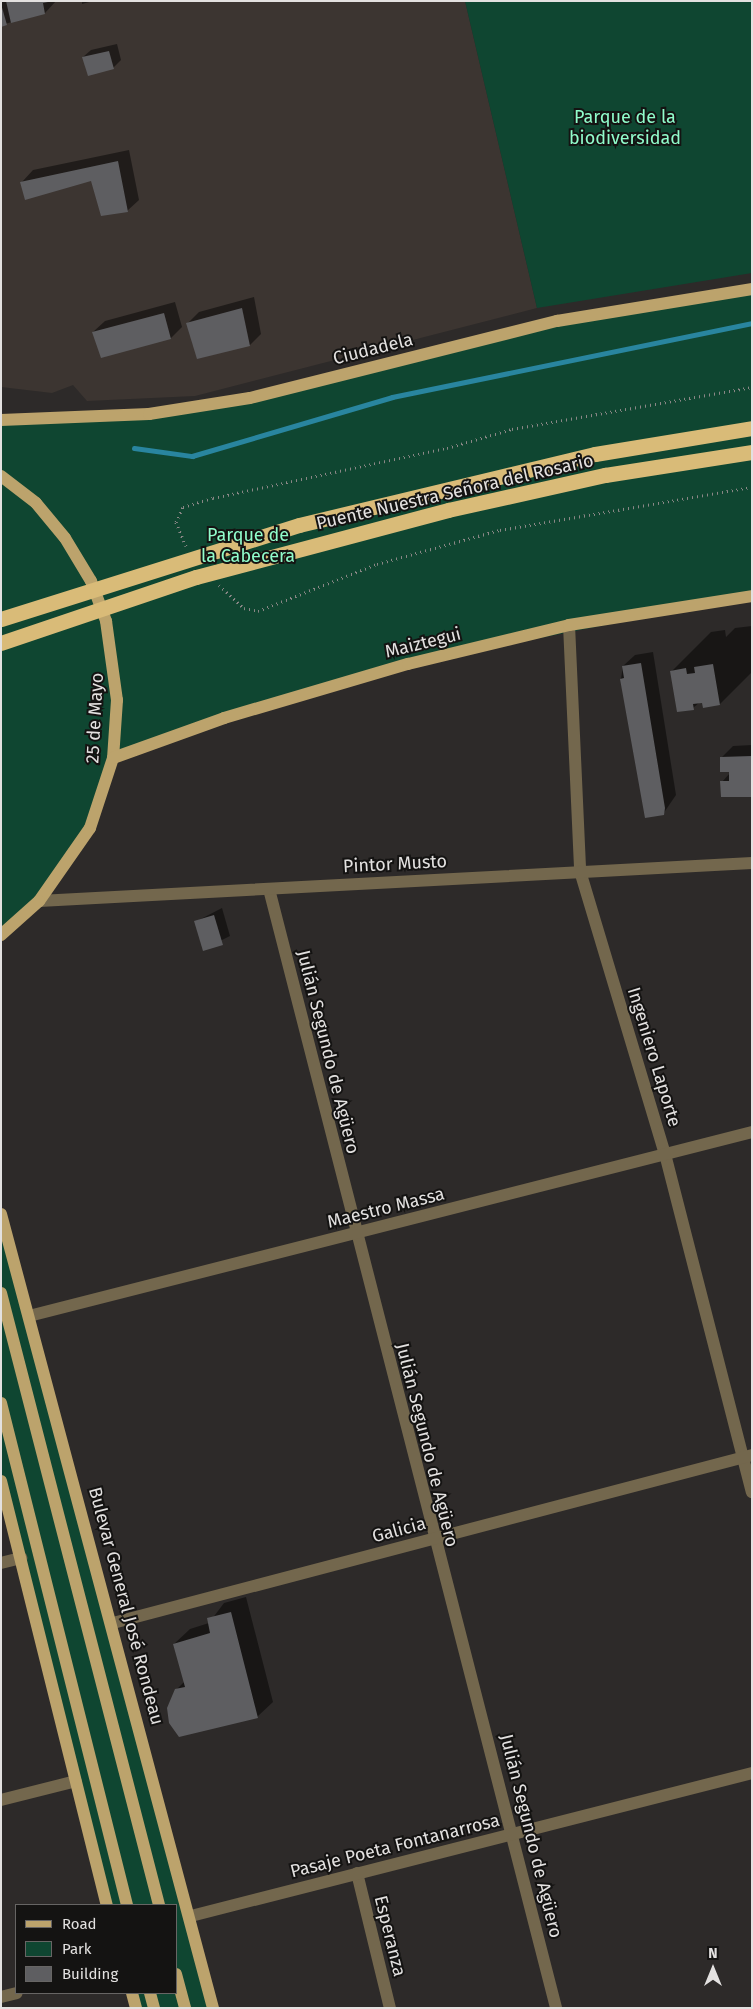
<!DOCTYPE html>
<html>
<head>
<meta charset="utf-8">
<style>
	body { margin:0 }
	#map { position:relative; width:753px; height:2009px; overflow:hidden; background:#2d2a29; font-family:"Fira Sans",sans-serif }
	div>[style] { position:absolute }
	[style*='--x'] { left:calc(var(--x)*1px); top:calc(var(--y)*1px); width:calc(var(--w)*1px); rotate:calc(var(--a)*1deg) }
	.built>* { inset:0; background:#3c3531 }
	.green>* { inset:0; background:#0f4631 }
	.shadow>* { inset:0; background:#0007 }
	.stream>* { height:5px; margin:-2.5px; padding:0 2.5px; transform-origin:2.5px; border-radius:2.5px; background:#29859f }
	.building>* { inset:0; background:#5e5e61 }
	.path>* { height:3px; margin-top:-1.5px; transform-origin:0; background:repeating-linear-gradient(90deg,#8a8786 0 1px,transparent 0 5px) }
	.minor>* { height:12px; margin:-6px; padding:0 6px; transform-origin:6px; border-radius:6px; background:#73674d }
	.major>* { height:12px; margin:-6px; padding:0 6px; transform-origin:6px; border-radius:6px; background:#bca36c }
	.highway-bridge>* { height:15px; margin:-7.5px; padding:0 7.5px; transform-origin:7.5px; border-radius:7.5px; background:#d9bb78 }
	span { translate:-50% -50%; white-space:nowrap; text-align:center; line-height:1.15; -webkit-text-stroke:4px #141312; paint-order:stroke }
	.park-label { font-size:18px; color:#90fccb }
	.street-label { font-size:18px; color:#e3e1e0 }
	.frame { position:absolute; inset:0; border:2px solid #e3e1e0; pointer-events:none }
	.legend { position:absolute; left:15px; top:1904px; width:162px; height:90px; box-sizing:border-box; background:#141312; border:1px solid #676564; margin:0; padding:6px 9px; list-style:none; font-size:15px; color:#e3e1e0 }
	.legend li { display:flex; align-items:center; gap:10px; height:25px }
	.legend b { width:25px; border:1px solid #676564 }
	.north { position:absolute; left:688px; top:1944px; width:50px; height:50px; -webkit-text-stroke:4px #141312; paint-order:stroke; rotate:0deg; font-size:14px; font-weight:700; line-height:20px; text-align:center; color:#e3e1e0 }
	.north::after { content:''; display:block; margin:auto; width:18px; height:22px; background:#e3e1e0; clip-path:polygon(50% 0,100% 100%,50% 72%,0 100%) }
</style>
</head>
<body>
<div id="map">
	<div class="built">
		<div style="clip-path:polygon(1px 1px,465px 1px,537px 308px,195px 396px,87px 401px,73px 385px,52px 393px,1px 387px)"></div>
	</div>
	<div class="green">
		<div style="clip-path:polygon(465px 1px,752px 1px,752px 273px,537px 308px)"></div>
		<div style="clip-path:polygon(752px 289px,752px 596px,408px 664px,113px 758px,107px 784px,65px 870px,1px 935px,1px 420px,66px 420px,250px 398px,557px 321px)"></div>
		<div style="clip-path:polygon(1px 1214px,213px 2008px,136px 2008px,132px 1993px,176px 1993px,176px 1905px,107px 1905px,1px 1481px)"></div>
	</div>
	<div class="shadow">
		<div style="clip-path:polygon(1px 1px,56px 1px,45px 13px,1px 25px)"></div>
		<div style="clip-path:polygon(82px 1px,93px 1px,82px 4px)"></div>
		<div style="clip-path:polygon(117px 44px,121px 60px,113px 68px,83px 57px,91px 50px)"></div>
		<div style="clip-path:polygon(129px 150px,139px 200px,127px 211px,92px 179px,22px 182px,33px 170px)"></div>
		<div style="clip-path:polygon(254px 297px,261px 334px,250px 345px,198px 358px,188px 323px,199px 312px)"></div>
		<div style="clip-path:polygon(175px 302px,182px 327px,171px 338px,102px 357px,93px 332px,105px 321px)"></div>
		<div style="clip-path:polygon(752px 626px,752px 672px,720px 704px,700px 702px,693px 708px,671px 672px,711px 632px,725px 630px,726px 637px,735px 628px)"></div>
		<div style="clip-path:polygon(653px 652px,676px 795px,663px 814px,621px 679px,623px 666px,635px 655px)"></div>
		<div style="clip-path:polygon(752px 745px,752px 795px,722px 782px,730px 773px,722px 757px,733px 746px)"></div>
		<div style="clip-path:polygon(222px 908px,230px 936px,204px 949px,195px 922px)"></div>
		<div style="clip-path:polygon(246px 1597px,273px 1702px,257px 1717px,176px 1690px,185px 1681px,174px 1644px,190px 1629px,209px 1623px,224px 1603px)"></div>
	</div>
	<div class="stream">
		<div style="--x:134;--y:448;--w:59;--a:7.9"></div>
		<div style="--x:192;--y:456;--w:209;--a:-16.4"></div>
		<div style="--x:392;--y:397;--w:368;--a:-11.6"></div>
	</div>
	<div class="building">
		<div style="clip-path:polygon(6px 1px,48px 1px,48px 2px,43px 3px,45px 14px,11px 23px)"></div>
		<div style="clip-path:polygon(1px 4px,7px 25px,1px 27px)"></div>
		<div style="clip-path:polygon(109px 51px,114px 69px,88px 76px,82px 57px)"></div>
		<div style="clip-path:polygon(118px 161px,128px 212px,101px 216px,91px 181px,25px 200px,20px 182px)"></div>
		<div style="clip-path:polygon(242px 308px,250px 346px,197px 359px,186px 323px)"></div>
		<div style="clip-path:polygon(164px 313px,171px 339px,101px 358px,92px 332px)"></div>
		<div style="clip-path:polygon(641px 663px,665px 808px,664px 815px,645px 818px,620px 679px,624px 678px,622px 666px)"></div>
		<div style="clip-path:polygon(713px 664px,720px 705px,703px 708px,702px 703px,693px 704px,694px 710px,677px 712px,670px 671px,686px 668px,687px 674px,695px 673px,694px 667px)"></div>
		<div style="clip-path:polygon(752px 756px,752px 797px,721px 797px,720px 781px,729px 781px,729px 772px,720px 772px,720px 757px)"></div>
		<div style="clip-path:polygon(214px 915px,223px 945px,203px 951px,194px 921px)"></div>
		<div style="clip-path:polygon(231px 1612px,258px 1718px,179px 1737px,169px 1723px,167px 1708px,175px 1689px,185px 1687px,173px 1644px,210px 1633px,207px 1618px)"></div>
	</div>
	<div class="path">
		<div style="--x:186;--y:546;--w:26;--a:-113"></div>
		<div style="--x:176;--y:522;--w:17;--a:-65"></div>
		<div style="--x:183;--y:507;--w:31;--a:-17"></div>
		<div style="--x:213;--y:498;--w:239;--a:-12.1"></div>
		<div style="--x:447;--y:448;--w:68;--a:-16.3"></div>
		<div style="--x:512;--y:429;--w:244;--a:-9.9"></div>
		<div style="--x:219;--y:585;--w:34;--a:43"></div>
		<div style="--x:244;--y:608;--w:14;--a:12"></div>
		<div style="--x:258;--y:611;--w:128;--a:-21.6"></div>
		<div style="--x:377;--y:564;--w:128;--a:-15.5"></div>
		<div style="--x:500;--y:530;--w:256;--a:-9.7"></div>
	</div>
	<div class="minor">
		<div style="--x:569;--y:625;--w:246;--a:87.4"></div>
		<div style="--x:580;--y:871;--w:295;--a:73.3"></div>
		<div style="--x:665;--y:1154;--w:349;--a:75.6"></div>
		<div style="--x:269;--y:889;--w:1155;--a:75.61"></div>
		<div style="--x:39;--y:901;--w:714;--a:-3.05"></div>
		<div style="--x:29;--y:1316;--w:746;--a:-14.28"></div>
		<div style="--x:1;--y:1563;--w:21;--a:-14"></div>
		<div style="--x:113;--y:1623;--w:661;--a:-14.73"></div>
		<div style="--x:1;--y:1800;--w:77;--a:-14.2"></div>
		<div style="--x:357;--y:1873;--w:139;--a:76.3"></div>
		<div style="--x:191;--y:1916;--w:579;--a:-14.3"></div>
		<div style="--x:1;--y:1997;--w:16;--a:-14"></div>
	</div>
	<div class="major">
		<div style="--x:1;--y:420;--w:148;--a:-2.3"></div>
		<div style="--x:149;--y:414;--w:102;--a:-9"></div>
		<div style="--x:250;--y:398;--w:317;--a:-14.1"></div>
		<div style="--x:557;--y:321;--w:198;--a:-9.3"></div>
		<div style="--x:1;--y:476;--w:44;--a:37.6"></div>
		<div style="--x:36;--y:503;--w:45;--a:50.4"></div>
		<div style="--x:65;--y:538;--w:50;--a:58.8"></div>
		<div style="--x:91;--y:581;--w:43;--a:69.4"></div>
		<div style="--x:106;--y:621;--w:80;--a:82.1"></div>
		<div style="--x:117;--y:700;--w:58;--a:93.9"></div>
		<div style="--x:113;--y:758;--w:74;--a:108.2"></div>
		<div style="--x:90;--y:828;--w:89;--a:124.9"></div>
		<div style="--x:39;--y:901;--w:51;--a:138.2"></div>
		<div style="--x:113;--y:758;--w:118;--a:-19.8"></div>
		<div style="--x:224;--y:718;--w:192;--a:-16.4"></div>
		<div style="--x:408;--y:664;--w:166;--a:-13.6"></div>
		<div style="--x:569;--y:625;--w:185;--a:-9"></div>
		<div style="--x:1;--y:1214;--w:822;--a:75.05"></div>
		<div style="--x:1;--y:1293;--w:632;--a:75.52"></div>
		<div style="--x:1;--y:1403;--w:518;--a:75.91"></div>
		<div style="--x:1;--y:1481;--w:437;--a:76"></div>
		<div style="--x:176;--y:1974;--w:35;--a:75"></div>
		<div style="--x:132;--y:1993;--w:16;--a:75"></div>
		<div style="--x:150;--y:1993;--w:16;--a:75"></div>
	</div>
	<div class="highway-bridge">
		<div style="--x:1;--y:619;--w:312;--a:-17.5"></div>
		<div style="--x:299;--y:525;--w:304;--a:-13.5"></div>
		<div style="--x:595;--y:454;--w:159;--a:-9.4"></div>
		<div style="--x:1;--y:643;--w:206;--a:-18.7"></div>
		<div style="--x:196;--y:577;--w:261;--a:-14.9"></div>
		<div style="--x:448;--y:510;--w:161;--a:-12.6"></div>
		<div style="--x:605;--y:475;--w:149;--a:-8.9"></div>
	</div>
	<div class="park-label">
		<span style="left:625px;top:128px">Parque de la<br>biodiversidad</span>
		<span style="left:248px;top:546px">Parque de<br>la Cabecera</span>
	</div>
	<div class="street-label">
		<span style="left:373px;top:349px;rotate:-14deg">Ciudadela</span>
		<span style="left:455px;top:492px;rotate:-13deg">Puente Nuestra Señora del Rosario</span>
		<span style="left:423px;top:643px;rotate:-14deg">Maiztegui</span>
		<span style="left:95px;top:718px;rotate:-87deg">25 de Mayo</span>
		<span style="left:395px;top:864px;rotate:-3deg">Pintor Musto</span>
		<span style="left:328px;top:1052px;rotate:76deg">Julián Segundo de Agüero</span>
		<span style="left:654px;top:1057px;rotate:73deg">Ingeniero Laporte</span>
		<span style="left:386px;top:1208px;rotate:-14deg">Maestro Massa</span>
		<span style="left:427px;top:1445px;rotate:76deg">Julián Segundo de Agüero</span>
		<span style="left:399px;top:1530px;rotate:-15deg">Galicia</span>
		<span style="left:126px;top:1606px;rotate:75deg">Bulevar General José Rondeau</span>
		<span style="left:531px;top:1836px;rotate:76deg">Julián Segundo de Agüero</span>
		<span style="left:395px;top:1846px;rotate:-14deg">Pasaje Poeta Fontanarrosa</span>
		<span style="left:390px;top:1936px;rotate:76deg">Esperanza</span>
	</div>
	<div class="frame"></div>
	<ul class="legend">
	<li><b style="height:6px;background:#bca36c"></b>Road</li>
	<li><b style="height:14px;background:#0f4631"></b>Park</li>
	<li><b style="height:14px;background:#5e5e61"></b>Building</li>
	</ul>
	<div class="north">N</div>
</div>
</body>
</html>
